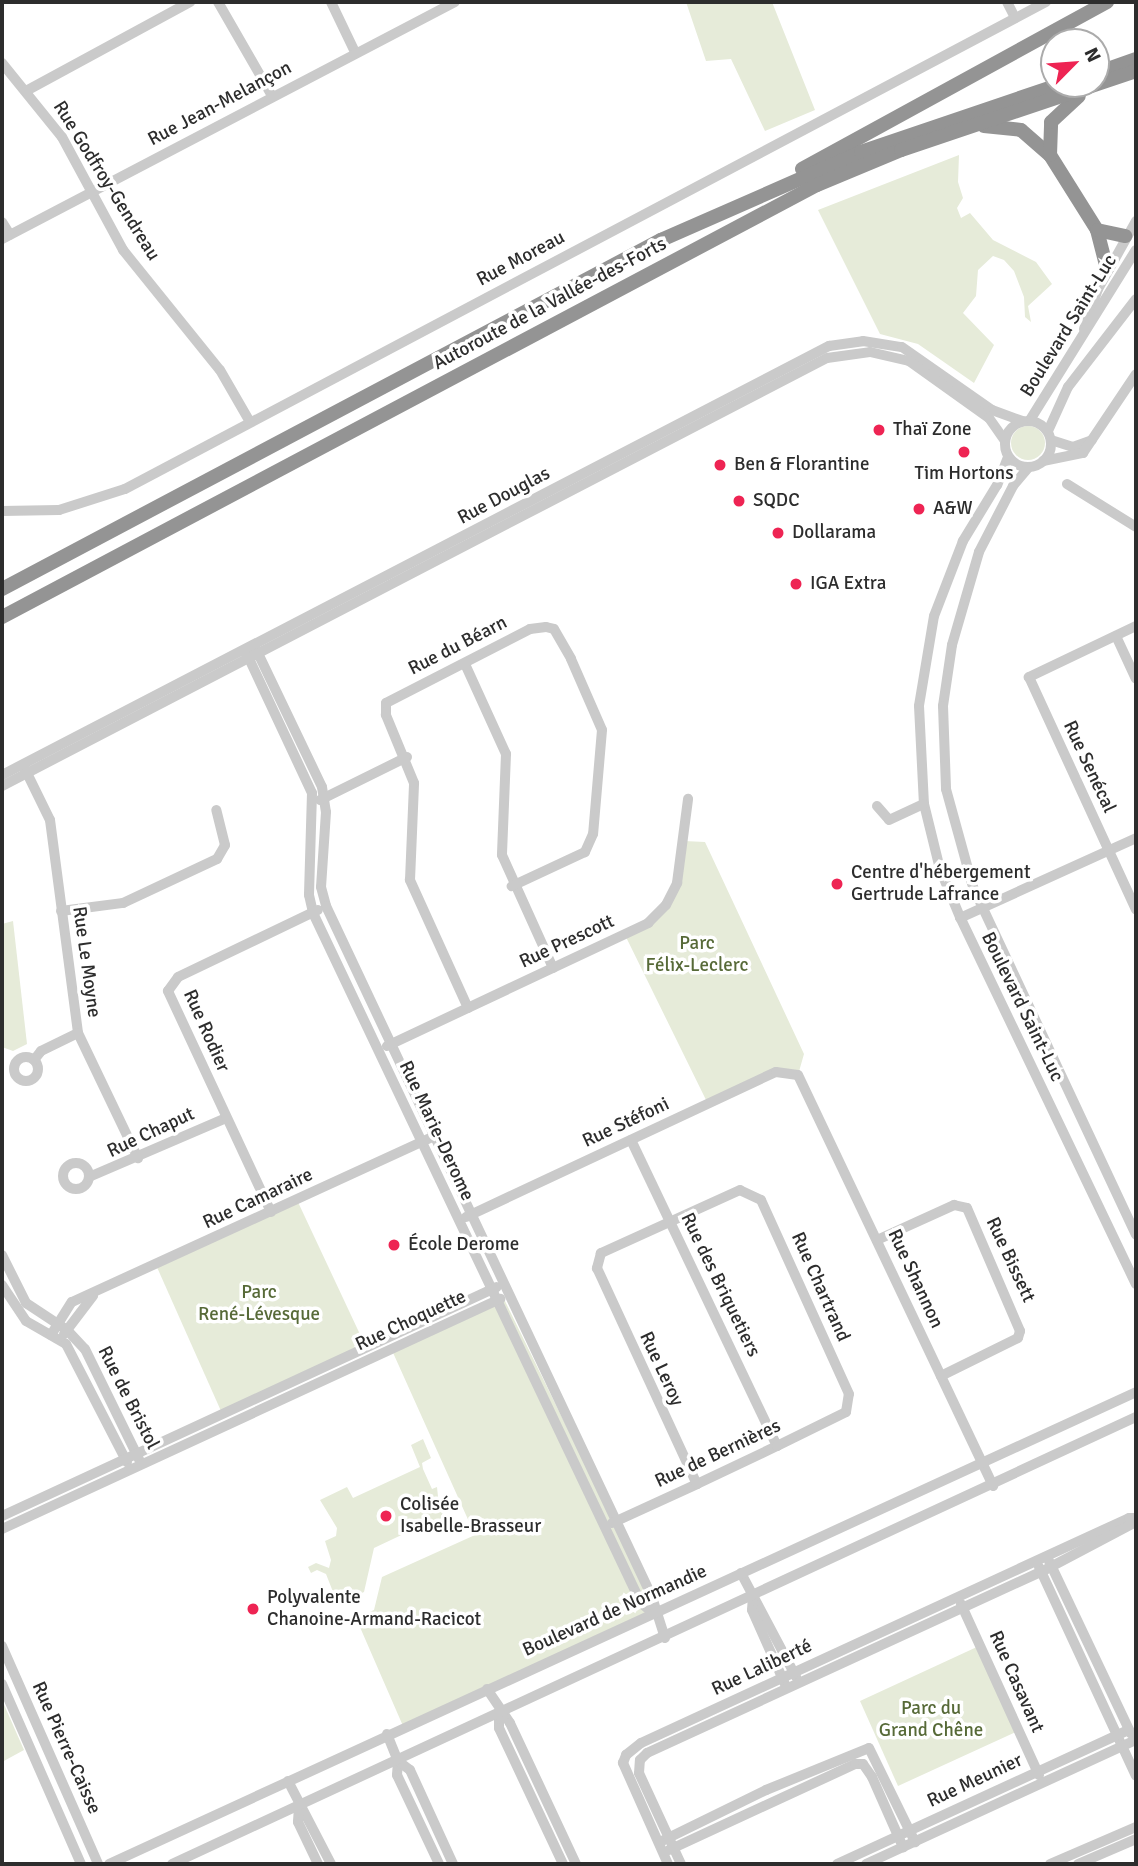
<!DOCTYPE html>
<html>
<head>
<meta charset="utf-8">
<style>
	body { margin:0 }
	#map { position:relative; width:1138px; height:1866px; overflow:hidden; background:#fff; font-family:Signika,sans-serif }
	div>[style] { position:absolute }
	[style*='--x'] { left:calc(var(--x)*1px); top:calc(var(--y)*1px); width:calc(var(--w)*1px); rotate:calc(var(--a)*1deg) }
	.green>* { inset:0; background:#e6ebd9 }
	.round { border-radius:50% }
	.minor>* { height:10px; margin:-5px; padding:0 5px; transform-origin:5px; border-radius:5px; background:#cacaca }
	.minor>.ring { margin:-5px; padding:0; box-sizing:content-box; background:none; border:10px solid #cacaca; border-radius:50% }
	.highway>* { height:14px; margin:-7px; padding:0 7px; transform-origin:7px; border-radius:7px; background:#949494 }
	.dots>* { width:19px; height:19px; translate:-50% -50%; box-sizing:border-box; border:4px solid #fff; border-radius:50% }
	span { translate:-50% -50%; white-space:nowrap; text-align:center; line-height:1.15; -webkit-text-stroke:7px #fff; paint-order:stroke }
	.street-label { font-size:19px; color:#2d2d2d }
	.poi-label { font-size:19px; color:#2d2d2d }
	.left { translate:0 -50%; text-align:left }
	.park-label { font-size:19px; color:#576a38 }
	.frame { position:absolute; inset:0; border:4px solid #2d2d2d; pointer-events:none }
	.north { position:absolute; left:1040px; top:28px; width:70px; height:70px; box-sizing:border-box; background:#fff; border:2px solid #ababab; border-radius:50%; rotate:65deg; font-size:19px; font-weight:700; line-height:28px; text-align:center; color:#2d2d2d }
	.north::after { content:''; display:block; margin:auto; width:24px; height:32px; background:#ee2453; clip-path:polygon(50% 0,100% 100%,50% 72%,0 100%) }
</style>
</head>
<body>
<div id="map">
	<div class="green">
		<div style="clip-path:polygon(686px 2px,772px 2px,815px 110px,765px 131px,731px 59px,706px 61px)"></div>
		<div style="clip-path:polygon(959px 155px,958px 182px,963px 198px,957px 208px,961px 218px,970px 213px,993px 240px,1036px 262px,1052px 284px,1028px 306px,1031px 322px,1025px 317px,1024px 297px,1014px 271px,1004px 260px,993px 256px,978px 270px,976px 296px,963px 313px,994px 345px,974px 383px,918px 344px,880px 334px,818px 210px)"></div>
		<div class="round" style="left:1011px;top:426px;width:34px;height:34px"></div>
		<div style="clip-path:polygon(684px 841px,705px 842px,804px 1054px,798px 1075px,787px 1072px,708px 1104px,625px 935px,666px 905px)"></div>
		<div style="clip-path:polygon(13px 921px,27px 1044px,13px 1051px,2px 1047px,2px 924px)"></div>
		<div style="clip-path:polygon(297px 1200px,365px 1345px,221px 1411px,156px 1265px)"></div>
		<div style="clip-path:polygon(502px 1295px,657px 1611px,403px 1726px,356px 1618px,374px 1610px,382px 1577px,475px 1535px,390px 1346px)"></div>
		<div style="clip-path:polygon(423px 1439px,431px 1458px,422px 1463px,423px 1469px,432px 1489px,437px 1487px,439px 1506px,444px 1509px,438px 1526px,429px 1522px,374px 1548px,364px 1592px,345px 1600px,335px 1597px,326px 1574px,317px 1570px,311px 1573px,308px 1567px,316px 1563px,329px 1568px,331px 1560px,325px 1541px,336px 1536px,337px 1528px,320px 1500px,347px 1487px,353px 1498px,420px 1467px,411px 1445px)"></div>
		<div style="clip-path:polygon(979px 1646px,1018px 1731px,898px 1786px,860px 1701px)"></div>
		<div style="clip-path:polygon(2px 1700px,24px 1750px,2px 1762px)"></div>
	</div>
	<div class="minor">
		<div style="--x:218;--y:2;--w:108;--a:60.1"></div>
		<div style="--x:331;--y:2;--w:55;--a:64.4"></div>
		<div style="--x:1007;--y:2;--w:18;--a:63"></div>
		<div style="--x:2;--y:63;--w:95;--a:51"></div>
		<div style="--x:62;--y:137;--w:128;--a:61.6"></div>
		<div style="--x:123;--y:250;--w:154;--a:51.1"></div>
		<div style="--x:220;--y:370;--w:60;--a:60"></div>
		<div style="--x:26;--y:91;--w:187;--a:-28.5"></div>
		<div style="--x:2;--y:222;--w:15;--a:58"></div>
		<div style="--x:2;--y:239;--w:511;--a:-27.62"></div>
		<div style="--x:1084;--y:329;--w:42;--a:-70.7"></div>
		<div style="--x:1098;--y:289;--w:78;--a:-60.8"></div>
		<div style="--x:1030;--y:420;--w:200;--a:-58.1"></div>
		<div class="ring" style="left:1005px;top:421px;width:36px;height:36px"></div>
		<div style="--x:1048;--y:431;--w:48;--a:-65.6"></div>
		<div style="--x:1068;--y:387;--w:111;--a:-52.3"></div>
		<div style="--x:1051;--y:440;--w:23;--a:18"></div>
		<div style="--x:1073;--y:447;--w:20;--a:-20"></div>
		<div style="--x:1008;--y:457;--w:30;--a:111"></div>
		<div style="--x:997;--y:485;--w:66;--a:121.3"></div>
		<div style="--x:963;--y:541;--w:80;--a:111.1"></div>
		<div style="--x:934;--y:616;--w:91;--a:99.5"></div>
		<div style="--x:919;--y:706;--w:98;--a:87.1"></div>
		<div style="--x:924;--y:804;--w:67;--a:76.2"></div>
		<div style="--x:940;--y:869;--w:52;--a:67.4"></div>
		<div style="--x:960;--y:917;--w:407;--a:64.4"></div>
		<div style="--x:1043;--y:461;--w:41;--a:-11.3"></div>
		<div style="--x:1083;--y:453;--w:95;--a:-56.1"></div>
		<div style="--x:1028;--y:468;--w:23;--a:130"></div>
		<div style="--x:1013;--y:486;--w:74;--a:117.3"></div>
		<div style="--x:979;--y:552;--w:97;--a:106.2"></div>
		<div style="--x:952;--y:645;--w:62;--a:98.4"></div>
		<div style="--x:943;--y:706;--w:83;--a:87.9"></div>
		<div style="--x:946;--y:789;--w:102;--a:74.6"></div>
		<div style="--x:973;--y:887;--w:384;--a:64.9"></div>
		<div style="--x:1067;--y:484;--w:81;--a:31.9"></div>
		<div style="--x:2;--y:511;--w:57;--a:-1"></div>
		<div style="--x:59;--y:510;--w:69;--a:-17.7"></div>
		<div style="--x:125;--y:489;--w:1042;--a:-27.87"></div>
		<div style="--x:1136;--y:626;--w:119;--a:154.5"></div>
		<div style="--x:1029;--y:677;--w:256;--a:65.3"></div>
		<div style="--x:1116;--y:636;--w:47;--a:65.1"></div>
		<div style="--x:254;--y:645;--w:157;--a:64.4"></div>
		<div style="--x:322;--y:787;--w:25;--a:81"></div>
		<div style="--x:326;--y:812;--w:75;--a:93.8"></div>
		<div style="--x:321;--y:887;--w:20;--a:75"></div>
		<div style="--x:326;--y:906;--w:764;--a:64.74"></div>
		<div style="--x:652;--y:1597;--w:43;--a:72.4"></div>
		<div style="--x:245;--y:650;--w:158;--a:64.9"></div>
		<div style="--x:312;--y:793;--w:102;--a:91.7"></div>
		<div style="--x:309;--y:895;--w:18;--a:77"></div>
		<div style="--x:313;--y:913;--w:764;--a:64.58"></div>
		<div style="--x:641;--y:1603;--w:17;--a:40"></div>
		<div style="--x:465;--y:664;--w:99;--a:65.5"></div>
		<div style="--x:506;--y:754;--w:101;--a:92.3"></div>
		<div style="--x:502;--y:855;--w:124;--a:65.7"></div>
		<div style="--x:24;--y:767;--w:59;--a:63.9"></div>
		<div style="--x:50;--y:820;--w:215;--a:82.5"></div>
		<div style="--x:78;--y:1033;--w:139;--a:64.4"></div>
		<div style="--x:2;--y:775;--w:932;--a:-27.42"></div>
		<div style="--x:829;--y:346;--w:34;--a:-8"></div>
		<div style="--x:863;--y:341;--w:39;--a:9"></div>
		<div style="--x:902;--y:347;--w:110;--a:35"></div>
		<div style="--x:992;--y:410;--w:33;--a:20"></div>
		<div style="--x:2;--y:786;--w:929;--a:-27.42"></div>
		<div style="--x:827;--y:358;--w:43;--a:-7.9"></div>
		<div style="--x:870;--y:352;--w:40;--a:13"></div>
		<div style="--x:909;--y:361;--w:98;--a:35.5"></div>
		<div style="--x:989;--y:418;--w:28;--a:55"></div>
		<div style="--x:320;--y:800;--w:97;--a:-26.3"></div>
		<div style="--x:877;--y:806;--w:18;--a:49"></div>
		<div style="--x:889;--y:820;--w:38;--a:-25"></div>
		<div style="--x:61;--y:911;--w:63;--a:-7.4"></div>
		<div style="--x:123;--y:903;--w:104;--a:-25.1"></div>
		<div style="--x:217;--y:859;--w:16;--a:-60"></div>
		<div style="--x:225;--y:845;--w:36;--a:-104"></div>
		<div style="--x:960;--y:918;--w:193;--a:-24.4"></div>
		<div style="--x:468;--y:1008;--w:141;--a:-114.4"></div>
		<div style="--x:410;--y:880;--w:97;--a:-87.6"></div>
		<div style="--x:414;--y:783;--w:74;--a:-112.4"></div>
		<div style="--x:386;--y:715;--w:12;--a:-90"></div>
		<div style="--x:386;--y:703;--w:162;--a:-27.2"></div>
		<div style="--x:530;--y:629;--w:16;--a:-7"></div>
		<div style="--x:546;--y:627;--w:8;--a:14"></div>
		<div style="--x:554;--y:629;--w:34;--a:60"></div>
		<div style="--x:571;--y:659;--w:77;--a:66.4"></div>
		<div style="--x:602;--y:730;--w:104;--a:94.9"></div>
		<div style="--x:593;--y:834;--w:20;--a:114"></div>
		<div style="--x:585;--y:852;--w:81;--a:155"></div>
		<div style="--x:387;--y:1046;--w:289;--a:-25.2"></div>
		<div style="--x:648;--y:923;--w:25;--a:-45"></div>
		<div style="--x:666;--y:905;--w:25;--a:-63"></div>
		<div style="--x:677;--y:883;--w:85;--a:-82.5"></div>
		<div class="ring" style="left:14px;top:1057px;width:14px;height:14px"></div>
		<div style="--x:34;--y:1060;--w:11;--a:-52"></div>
		<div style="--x:41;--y:1051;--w:41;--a:-25.9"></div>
		<div style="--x:631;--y:1140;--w:339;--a:64.5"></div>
		<div class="ring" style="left:63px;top:1163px;width:16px;height:16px"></div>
		<div style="--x:89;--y:1177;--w:149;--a:-23.3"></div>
		<div style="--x:271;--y:1212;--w:244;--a:-115"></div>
		<div style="--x:168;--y:991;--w:17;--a:-54"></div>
		<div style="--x:178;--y:977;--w:155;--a:-25.6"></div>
		<div style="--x:466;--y:1217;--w:342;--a:-25.1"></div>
		<div style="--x:776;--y:1072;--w:22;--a:8"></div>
		<div style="--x:798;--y:1075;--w:455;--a:64.6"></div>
		<div style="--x:877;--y:1240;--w:85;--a:-24.4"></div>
		<div style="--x:954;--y:1205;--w:13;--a:13"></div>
		<div style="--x:967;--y:1208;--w:134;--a:66.7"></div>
		<div style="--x:1020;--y:1331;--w:7;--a:106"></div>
		<div style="--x:1018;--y:1338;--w:86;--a:153.7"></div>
		<div style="--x:2;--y:1255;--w:54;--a:63.4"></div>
		<div style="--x:26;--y:1303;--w:49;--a:33.4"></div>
		<div style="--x:67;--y:1330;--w:26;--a:47"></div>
		<div style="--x:85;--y:1349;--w:123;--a:63.9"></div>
		<div style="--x:2;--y:1285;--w:43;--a:56.3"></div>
		<div style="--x:26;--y:1321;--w:46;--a:29.9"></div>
		<div style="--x:66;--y:1344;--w:133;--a:62.7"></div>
		<div style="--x:64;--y:1334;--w:48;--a:-52.7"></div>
		<div style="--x:51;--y:1335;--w:39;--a:-58"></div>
		<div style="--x:72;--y:1302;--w:398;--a:-24.6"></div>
		<div style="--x:2;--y:1516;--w:545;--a:-24.83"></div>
		<div style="--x:612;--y:1523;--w:94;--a:-24.6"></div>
		<div style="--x:697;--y:1484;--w:89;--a:-25.4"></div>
		<div style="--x:777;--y:1446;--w:77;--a:-26.2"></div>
		<div style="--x:846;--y:1412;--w:18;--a:-81"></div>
		<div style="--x:849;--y:1394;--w:213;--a:-114.4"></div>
		<div style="--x:761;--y:1200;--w:23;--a:-155"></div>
		<div style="--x:740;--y:1190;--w:153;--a:155.6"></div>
		<div style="--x:601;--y:1253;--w:16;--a:105"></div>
		<div style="--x:597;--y:1268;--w:238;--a:65.2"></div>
		<div style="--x:2;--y:1529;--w:549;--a:-24.79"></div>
		<div style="--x:1049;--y:1561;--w:191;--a:64.6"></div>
		<div style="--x:1039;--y:1567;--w:230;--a:65.1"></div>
		<div style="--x:741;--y:1573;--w:118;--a:62.1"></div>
		<div style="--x:753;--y:1596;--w:14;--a:94"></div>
		<div style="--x:752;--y:1610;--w:81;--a:66"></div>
		<div style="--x:961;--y:1604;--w:188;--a:65.5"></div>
		<div style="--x:2;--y:1646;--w:238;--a:66.2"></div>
		<div style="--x:2;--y:1684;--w:197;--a:66.3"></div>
		<div style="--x:487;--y:1689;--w:41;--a:55.9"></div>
		<div style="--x:510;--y:1723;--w:156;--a:64.9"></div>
		<div style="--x:499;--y:1713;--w:15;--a:90"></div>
		<div style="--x:499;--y:1728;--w:150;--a:64.8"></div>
		<div style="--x:387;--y:1734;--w:29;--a:68"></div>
		<div style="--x:398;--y:1761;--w:14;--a:94"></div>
		<div style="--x:397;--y:1775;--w:98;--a:64.7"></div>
		<div style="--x:398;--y:1761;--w:15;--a:37"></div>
		<div style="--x:410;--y:1770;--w:103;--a:65.4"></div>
		<div style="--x:288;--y:1781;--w:93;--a:62.6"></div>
		<div style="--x:299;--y:1807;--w:15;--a:94"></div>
		<div style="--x:298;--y:1822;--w:47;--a:64.5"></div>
		<div style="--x:662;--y:1841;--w:116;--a:-26.1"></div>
		<div style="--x:766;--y:1790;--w:111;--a:-22.2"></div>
		<div style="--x:869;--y:1748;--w:105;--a:63.9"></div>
		<div style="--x:669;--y:1850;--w:205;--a:-24.8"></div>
		<div style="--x:855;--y:1764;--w:8;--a:0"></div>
		<div style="--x:863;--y:1764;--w:16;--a:55"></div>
		<div style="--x:872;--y:1777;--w:77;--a:66.1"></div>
		<div style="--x:109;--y:1864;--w:1130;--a:-24.68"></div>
		<div style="--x:172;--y:1864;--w:1063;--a:-24.88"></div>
		<div style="--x:668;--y:1864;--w:111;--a:-114"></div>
		<div style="--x:623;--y:1763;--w:9;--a:-69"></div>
		<div style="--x:626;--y:1755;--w:19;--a:-39"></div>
		<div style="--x:641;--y:1743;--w:537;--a:-24.75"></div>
		<div style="--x:1129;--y:1518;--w:7;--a:0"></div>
		<div style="--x:681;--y:1864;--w:100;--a:-114.8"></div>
		<div style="--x:639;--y:1773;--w:13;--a:-86"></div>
		<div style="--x:640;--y:1760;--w:10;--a:-45"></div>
		<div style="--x:647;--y:1753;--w:434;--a:-24.7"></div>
		<div style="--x:1041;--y:1572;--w:107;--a:-27.8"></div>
		<div style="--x:837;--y:1864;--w:321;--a:-24.7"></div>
		<div style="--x:866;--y:1864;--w:295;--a:-24.7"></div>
		<div style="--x:1050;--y:1864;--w:94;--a:-23.3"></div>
		<div style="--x:1078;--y:1864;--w:63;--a:-23.3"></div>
	</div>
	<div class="highway">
		<div style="--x:1096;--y:73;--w:42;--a:-19.3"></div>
		<div style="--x:984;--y:126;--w:37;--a:6"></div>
		<div style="--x:1021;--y:130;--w:38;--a:41"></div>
		<div style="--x:1050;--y:155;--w:89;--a:57.9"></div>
		<div style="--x:1097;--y:230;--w:40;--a:75.6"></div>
		<div style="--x:1050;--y:155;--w:33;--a:-88"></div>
		<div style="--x:1051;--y:122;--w:38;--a:-43"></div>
		<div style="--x:802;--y:169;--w:348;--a:-28.7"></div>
		<div style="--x:1097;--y:230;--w:29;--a:12"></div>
		<div style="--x:2;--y:589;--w:746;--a:-27.91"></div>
		<div style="--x:661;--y:240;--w:219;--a:-23.7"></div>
		<div style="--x:861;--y:152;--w:211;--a:-18.8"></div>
		<div style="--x:2;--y:617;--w:922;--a:-27.93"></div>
		<div style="--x:817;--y:185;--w:91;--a:-22.6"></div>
		<div style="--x:901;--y:150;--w:248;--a:-18.6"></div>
	</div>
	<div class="dots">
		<div style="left:879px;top:430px;background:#ee2453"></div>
		<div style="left:964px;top:452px;background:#ee2453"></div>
		<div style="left:720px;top:465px;background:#ee2453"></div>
		<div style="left:739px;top:501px;background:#ee2453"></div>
		<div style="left:919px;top:509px;background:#ee2453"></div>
		<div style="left:778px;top:533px;background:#ee2453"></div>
		<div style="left:796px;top:584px;background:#ee2453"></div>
		<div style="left:837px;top:884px;background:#ee2453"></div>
		<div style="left:394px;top:1245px;background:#ee2453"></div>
		<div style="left:386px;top:1516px;background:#ee2453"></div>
		<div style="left:253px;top:1609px;background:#ee2453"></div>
	</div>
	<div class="street-label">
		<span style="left:220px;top:104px;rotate:-28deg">Rue Jean-Melançon</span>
		<span style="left:106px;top:181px;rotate:58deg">Rue Godfroy-Gendreau</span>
		<span style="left:521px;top:259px;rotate:-28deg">Rue Moreau</span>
		<span style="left:550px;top:304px;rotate:-28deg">Autoroute de la Vallée-des-Forts</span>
		<span style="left:1069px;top:326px;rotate:-58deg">Boulevard Saint-Luc</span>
		<span style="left:504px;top:496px;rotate:-28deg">Rue Douglas</span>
		<span style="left:458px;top:646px;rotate:-27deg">Rue du Béarn</span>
		<span style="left:1089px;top:767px;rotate:65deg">Rue Senécal</span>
		<span style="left:567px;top:942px;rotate:-25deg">Rue Prescott</span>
		<span style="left:86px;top:962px;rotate:82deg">Rue Le Moyne</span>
		<span style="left:1022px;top:1007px;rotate:64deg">Boulevard Saint-Luc</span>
		<span style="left:206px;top:1031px;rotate:66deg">Rue Rodier</span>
		<span style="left:626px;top:1123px;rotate:-25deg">Rue Stéfoni</span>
		<span style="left:436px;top:1131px;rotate:65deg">Rue Marie-Derome</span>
		<span style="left:151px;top:1133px;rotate:-25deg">Rue Chaput</span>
		<span style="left:258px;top:1199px;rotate:-25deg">Rue Camaraire</span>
		<span style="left:1010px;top:1260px;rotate:65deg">Rue Bissett</span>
		<span style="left:915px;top:1279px;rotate:65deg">Rue Shannon</span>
		<span style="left:720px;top:1285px;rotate:64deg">Rue des Briquetiers</span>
		<span style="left:820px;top:1287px;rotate:66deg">Rue Chartrand</span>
		<span style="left:411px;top:1321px;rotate:-25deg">Rue Choquette</span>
		<span style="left:661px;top:1369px;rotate:65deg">Rue Leroy</span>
		<span style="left:128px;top:1398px;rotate:63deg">Rue de Bristol</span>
		<span style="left:718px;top:1454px;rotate:-25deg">Rue de Bernières</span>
		<span style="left:615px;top:1611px;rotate:-24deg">Boulevard de Normandie</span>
		<span style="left:762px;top:1668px;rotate:-25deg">Rue Laliberté</span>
		<span style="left:1016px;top:1682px;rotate:66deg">Rue Casavant</span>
		<span style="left:66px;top:1748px;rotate:66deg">Rue Pierre-Caisse</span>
		<span style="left:975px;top:1781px;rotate:-25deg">Rue Meunier</span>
	</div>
	<div class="poi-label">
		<span class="left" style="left:893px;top:430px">Thaï Zone</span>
		<span class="left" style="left:734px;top:465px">Ben &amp; Florantine</span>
		<span style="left:964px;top:474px">Tim Hortons</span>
		<span class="left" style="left:753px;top:501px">SQDC</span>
		<span class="left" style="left:933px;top:509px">A&amp;W</span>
		<span class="left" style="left:792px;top:533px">Dollarama</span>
		<span class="left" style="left:810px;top:584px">IGA Extra</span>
		<span class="left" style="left:851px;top:884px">Centre d'hébergement<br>Gertrude Lafrance</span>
		<span class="left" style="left:408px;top:1245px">École Derome</span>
		<span class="left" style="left:400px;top:1516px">Colisée<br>Isabelle-Brasseur</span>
		<span class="left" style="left:267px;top:1609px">Polyvalente<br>Chanoine-Armand-Racicot</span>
	</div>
	<div class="park-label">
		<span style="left:697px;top:955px">Parc<br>Félix-Leclerc</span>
		<span style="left:259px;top:1304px">Parc<br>René-Lévesque</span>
		<span style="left:931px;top:1720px">Parc du<br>Grand Chêne</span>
	</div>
	<div class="frame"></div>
	<div class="north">N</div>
</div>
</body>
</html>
